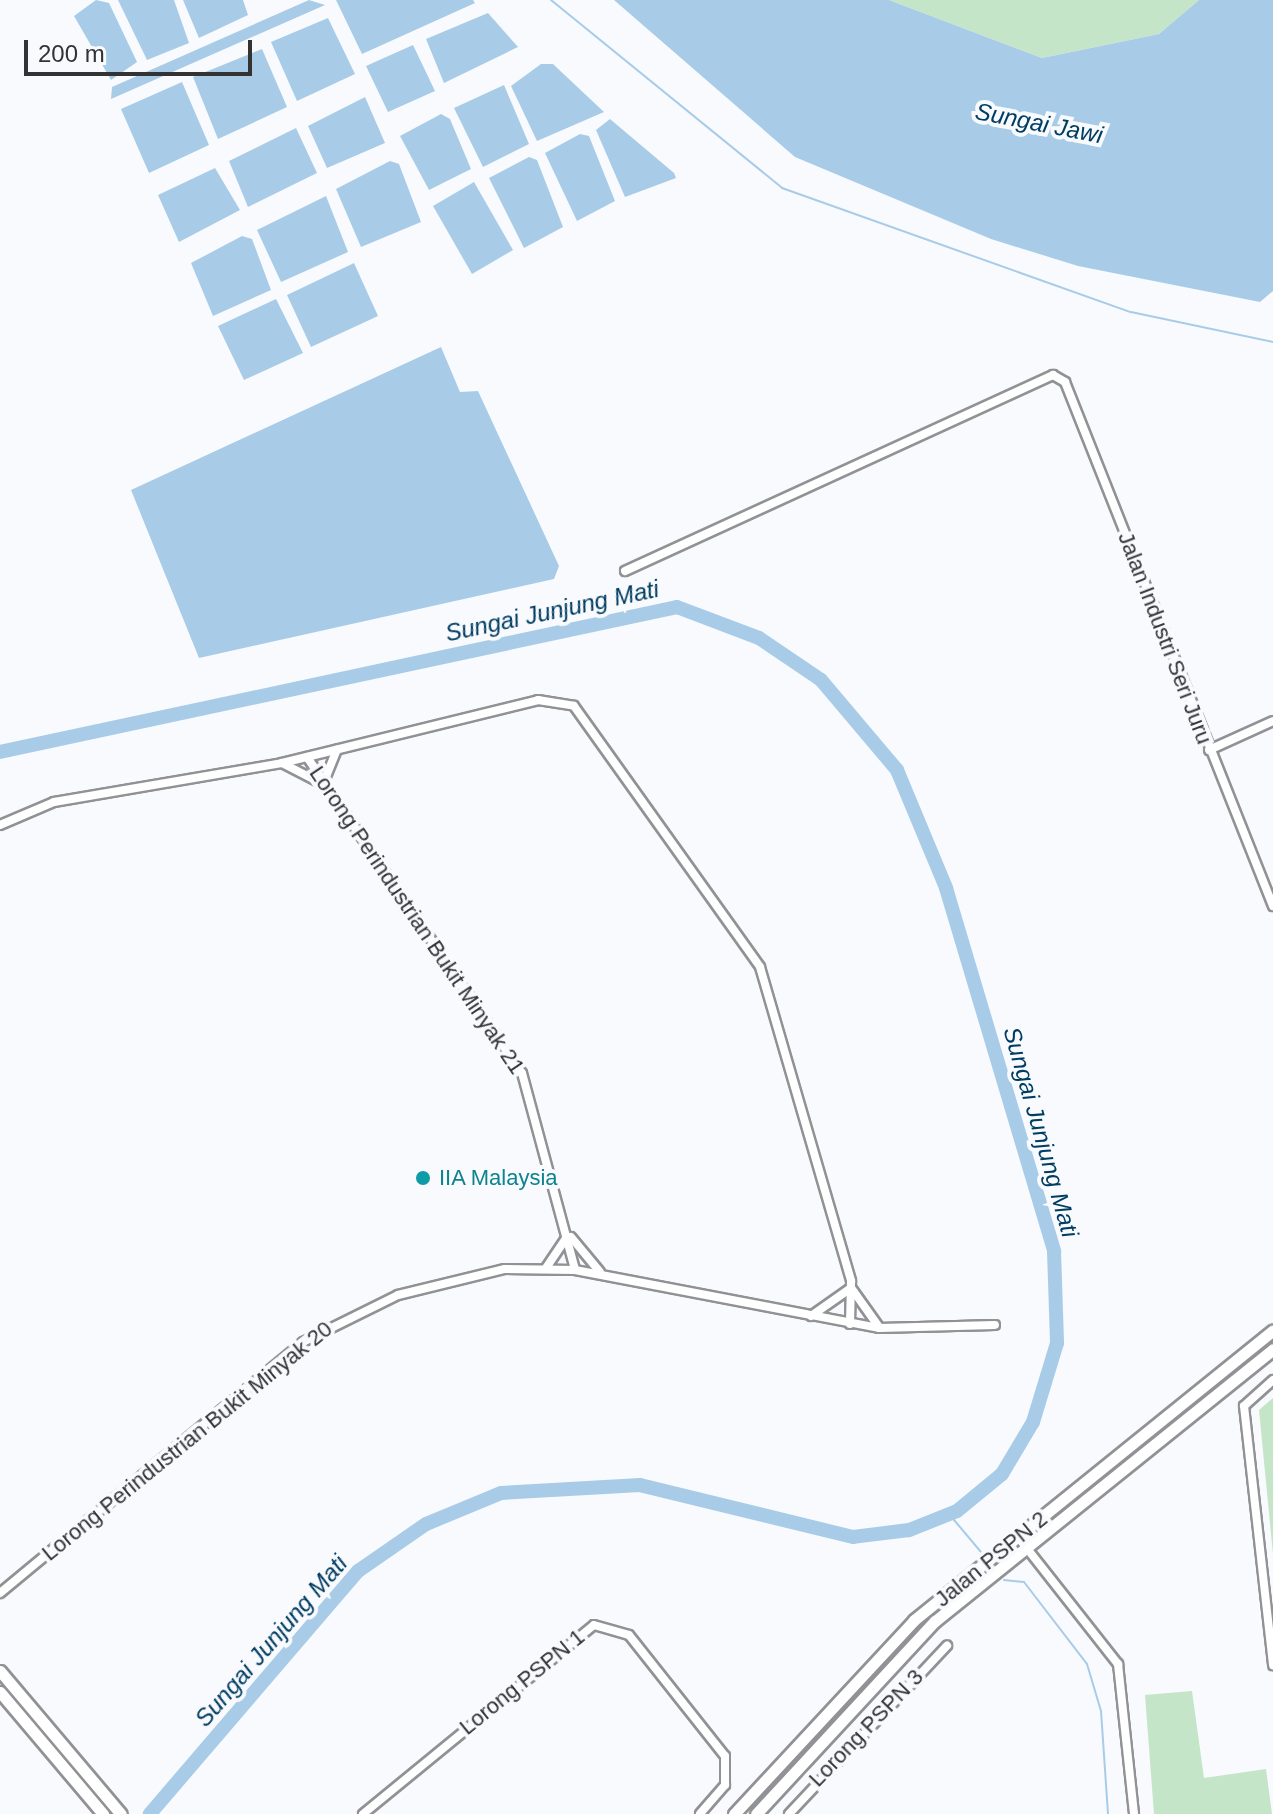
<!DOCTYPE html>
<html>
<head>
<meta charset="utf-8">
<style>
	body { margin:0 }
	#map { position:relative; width:1273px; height:1814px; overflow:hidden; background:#f8fafd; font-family:Helvetica,sans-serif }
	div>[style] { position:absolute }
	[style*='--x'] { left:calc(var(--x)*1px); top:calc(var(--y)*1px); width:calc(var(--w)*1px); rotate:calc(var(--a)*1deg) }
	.green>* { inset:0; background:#c5e5c9 }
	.water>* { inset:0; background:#a8cce8 }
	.stream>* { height:2px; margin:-1px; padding:0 1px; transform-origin:1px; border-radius:1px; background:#a8cce8 }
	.river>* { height:14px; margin:-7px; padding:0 7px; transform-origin:7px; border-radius:7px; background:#a8cce8 }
	.roads { filter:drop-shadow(2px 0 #919295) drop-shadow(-2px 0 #919295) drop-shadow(0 2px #919295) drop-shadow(0 -2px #919295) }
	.street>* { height:8px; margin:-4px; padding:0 4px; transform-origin:4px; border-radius:4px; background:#fff }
	.secondary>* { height:11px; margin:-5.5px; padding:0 5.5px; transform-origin:5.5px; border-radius:5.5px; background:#fff }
	.dots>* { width:22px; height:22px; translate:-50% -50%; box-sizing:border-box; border:4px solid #f8fafd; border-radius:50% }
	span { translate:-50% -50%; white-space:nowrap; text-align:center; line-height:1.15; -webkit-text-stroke:8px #f8fafd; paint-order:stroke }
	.street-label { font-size:22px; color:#333334 }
	.culture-label { font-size:22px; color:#0d838f }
	.left { translate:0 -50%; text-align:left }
	.water-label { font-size:24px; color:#003d62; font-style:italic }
	.scale { position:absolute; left:24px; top:40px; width:228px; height:36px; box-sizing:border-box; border:4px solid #333334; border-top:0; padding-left:10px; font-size:24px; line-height:28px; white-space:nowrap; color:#333334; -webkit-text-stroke:6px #f8fafd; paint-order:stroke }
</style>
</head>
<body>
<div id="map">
	<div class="green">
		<div style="clip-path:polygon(889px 0,1199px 0,1159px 34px,1042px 58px)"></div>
		<div style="clip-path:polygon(1273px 1398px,1273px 1554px,1259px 1410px)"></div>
		<div style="clip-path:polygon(1192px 1691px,1204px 1778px,1266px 1769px,1272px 1814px,1154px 1814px,1145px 1695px)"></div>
	</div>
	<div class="water">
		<div style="clip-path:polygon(96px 0,109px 3px,137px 62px,111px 80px,74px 16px)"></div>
		<div style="clip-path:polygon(118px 0,174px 0,189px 43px,147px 60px)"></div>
		<div style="clip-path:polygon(183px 0,243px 0,248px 15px,199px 38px)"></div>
		<div style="clip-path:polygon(309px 0,325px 5px,111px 99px,112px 87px)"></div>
		<div style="clip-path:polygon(336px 0,473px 0,475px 3px,362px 54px)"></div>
		<div style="clip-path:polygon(614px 0,889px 0,1042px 58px,1159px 34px,1199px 0,1273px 0,1273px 291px,1260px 302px,1078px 266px,991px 239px,795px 157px)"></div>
		<div style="clip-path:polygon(488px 13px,518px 47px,444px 83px,426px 39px)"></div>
		<div style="clip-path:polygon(328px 18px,355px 74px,297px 101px,271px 42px)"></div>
		<div style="clip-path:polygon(413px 45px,435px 91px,388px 112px,366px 66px)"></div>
		<div style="clip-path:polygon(262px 49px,287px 107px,218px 139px,193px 77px)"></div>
		<div style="clip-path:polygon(541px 64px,553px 64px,604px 112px,537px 141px,511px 86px)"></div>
		<div style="clip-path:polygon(182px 82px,209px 145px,149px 173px,121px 109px)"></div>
		<div style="clip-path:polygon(504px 85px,529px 144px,483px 167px,454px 108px)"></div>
		<div style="clip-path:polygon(365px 97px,385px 143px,327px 168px,308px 126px)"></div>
		<div style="clip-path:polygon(441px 114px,450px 119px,471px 169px,429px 190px,400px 136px)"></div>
		<div style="clip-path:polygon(610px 119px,674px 173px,676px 178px,625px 197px,596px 130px)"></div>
		<div style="clip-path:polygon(296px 128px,317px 173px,248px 207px,229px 161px)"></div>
		<div style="clip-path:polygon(580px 134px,589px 136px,615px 201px,577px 221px,545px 153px)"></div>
		<div style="clip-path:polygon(529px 157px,537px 160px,563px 227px,524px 248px,489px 178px)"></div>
		<div style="clip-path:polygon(390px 161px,399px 164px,421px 222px,361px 247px,336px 189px)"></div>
		<div style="clip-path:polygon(215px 168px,240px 210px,179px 242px,158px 195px)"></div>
		<div style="clip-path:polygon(474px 182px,513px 250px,472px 274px,433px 206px)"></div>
		<div style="clip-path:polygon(326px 196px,348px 252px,281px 282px,257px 230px)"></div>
		<div style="clip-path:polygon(242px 236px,252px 239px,271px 290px,213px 316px,191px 263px)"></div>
		<div style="clip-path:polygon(354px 263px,378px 316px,311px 347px,287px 295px)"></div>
		<div style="clip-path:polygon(276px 299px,303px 353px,244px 380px,218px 326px)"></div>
		<div style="clip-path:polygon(441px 347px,460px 392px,478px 391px,559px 566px,554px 579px,199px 658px,131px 490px)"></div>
	</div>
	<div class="stream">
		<div style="--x:551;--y:0;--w:298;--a:39.1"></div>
		<div style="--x:782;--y:188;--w:370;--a:19.6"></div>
		<div style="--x:1131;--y:312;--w:145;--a:11.9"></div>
		<div style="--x:949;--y:1514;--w:50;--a:49.9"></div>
		<div style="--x:1004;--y:1580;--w:20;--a:6"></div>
		<div style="--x:1024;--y:1582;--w:103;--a:52.5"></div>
		<div style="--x:1087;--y:1664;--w:49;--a:73.4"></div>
		<div style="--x:1101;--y:1711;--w:103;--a:86.1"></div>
	</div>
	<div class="river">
		<div style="--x:0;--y:752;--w:692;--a:-12.09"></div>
		<div style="--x:677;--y:607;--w:88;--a:20.7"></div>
		<div style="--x:759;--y:638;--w:75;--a:34.1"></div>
		<div style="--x:821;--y:680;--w:118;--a:49.8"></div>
		<div style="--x:897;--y:770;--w:128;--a:67.4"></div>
		<div style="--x:946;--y:888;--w:379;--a:73.4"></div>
		<div style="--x:1054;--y:1251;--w:92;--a:88.1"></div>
		<div style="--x:1057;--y:1343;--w:83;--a:106.9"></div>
		<div style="--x:1033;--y:1422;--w:61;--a:120.8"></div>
		<div style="--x:1002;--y:1474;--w:58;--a:140.6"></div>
		<div style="--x:957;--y:1511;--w:52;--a:158.4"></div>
		<div style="--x:909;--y:1530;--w:56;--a:172.9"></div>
		<div style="--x:853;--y:1537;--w:219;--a:-166.3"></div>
		<div style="--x:640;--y:1485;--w:139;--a:176.7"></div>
		<div style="--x:501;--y:1493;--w:81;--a:157.5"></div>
		<div style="--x:426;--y:1524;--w:83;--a:145.3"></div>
		<div style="--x:358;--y:1571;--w:320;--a:130.6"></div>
	</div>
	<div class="roads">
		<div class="street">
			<div style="--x:625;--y:571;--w:471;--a:-24.6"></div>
			<div style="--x:1053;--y:375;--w:14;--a:30"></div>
			<div style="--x:1065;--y:382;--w:564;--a:68.35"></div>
			<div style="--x:1209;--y:750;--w:70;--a:-24.4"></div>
			<div style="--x:307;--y:757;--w:382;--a:55.8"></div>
			<div style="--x:522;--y:1073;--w:204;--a:74.9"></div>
			<div style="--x:282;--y:763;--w:42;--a:27.2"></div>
			<div style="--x:323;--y:784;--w:37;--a:-68"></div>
			<div style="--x:0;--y:825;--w:59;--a:-23.1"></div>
			<div style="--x:54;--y:802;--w:231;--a:-9.7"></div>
			<div style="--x:282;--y:763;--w:264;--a:-13.8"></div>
			<div style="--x:538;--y:700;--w:36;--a:9"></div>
			<div style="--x:574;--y:706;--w:320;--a:54.5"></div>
			<div style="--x:760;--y:967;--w:327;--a:73.8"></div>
			<div style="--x:851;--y:1281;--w:43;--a:91.3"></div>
			<div style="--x:571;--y:1237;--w:45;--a:50.4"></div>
			<div style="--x:546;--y:1268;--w:37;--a:-56"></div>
			<div style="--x:852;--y:1289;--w:47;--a:54.6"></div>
			<div style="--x:811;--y:1316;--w:49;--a:-35"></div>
			<div style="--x:1273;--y:1380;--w:39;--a:138"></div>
			<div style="--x:1244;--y:1406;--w:261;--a:83.6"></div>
			<div style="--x:1018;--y:1537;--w:162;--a:51.8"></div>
			<div style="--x:1118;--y:1664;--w:151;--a:83.9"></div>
			<div style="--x:0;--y:1593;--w:393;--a:-39.6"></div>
			<div style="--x:303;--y:1342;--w:106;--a:-26.3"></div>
			<div style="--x:398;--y:1295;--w:110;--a:-13.7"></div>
			<div style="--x:505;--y:1269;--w:70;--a:0.8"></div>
			<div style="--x:575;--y:1270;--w:309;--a:10.8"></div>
			<div style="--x:879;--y:1328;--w:116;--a:-1.5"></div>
			<div style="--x:363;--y:1814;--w:298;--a:-39.3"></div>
			<div style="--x:594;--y:1625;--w:36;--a:16"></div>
			<div style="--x:629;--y:1635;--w:154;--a:51.6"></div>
			<div style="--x:725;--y:1756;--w:29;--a:90"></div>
			<div style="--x:725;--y:1785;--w:38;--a:131"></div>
			<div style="--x:789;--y:1814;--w:231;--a:-46.8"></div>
		</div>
		<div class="secondary">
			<div style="--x:0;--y:1671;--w:187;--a:49.8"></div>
			<div style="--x:0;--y:1692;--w:160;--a:49.8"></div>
			<div style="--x:734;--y:1814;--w:265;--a:-47.1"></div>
			<div style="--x:914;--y:1620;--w:461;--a:-38.9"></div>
			<div style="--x:756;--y:1814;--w:263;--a:-47.2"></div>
			<div style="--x:935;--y:1621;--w:434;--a:-38.8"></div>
		</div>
	</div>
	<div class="dots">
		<div style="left:423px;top:1178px;background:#0f9aa8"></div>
	</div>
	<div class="street-label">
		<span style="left:1165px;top:638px;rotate:69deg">Jalan Industri Seri Juru</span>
		<span style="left:417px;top:920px;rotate:56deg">Lorong Perindustrian Bukit Minyak 21</span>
		<span style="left:187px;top:1441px;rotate:-39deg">Lorong Perindustrian Bukit Minyak 20</span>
		<span style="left:991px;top:1559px;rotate:-39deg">Jalan PSPN 2</span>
		<span style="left:522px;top:1682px;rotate:-39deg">Lorong PSPN 1</span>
		<span style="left:866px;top:1728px;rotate:-46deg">Lorong PSPN 3</span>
	</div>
	<div class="culture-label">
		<span class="left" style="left:439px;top:1178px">IIA Malaysia</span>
	</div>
	<div class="water-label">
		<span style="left:1039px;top:123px;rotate:11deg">Sungai Jawi</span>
		<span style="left:552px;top:611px;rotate:-12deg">Sungai Junjung Mati</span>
		<span style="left:1041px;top:1132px;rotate:74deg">Sungai Junjung Mati</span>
		<span style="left:271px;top:1641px;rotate:-49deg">Sungai Junjung Mati</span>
	</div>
	<div class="scale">200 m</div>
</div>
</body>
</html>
